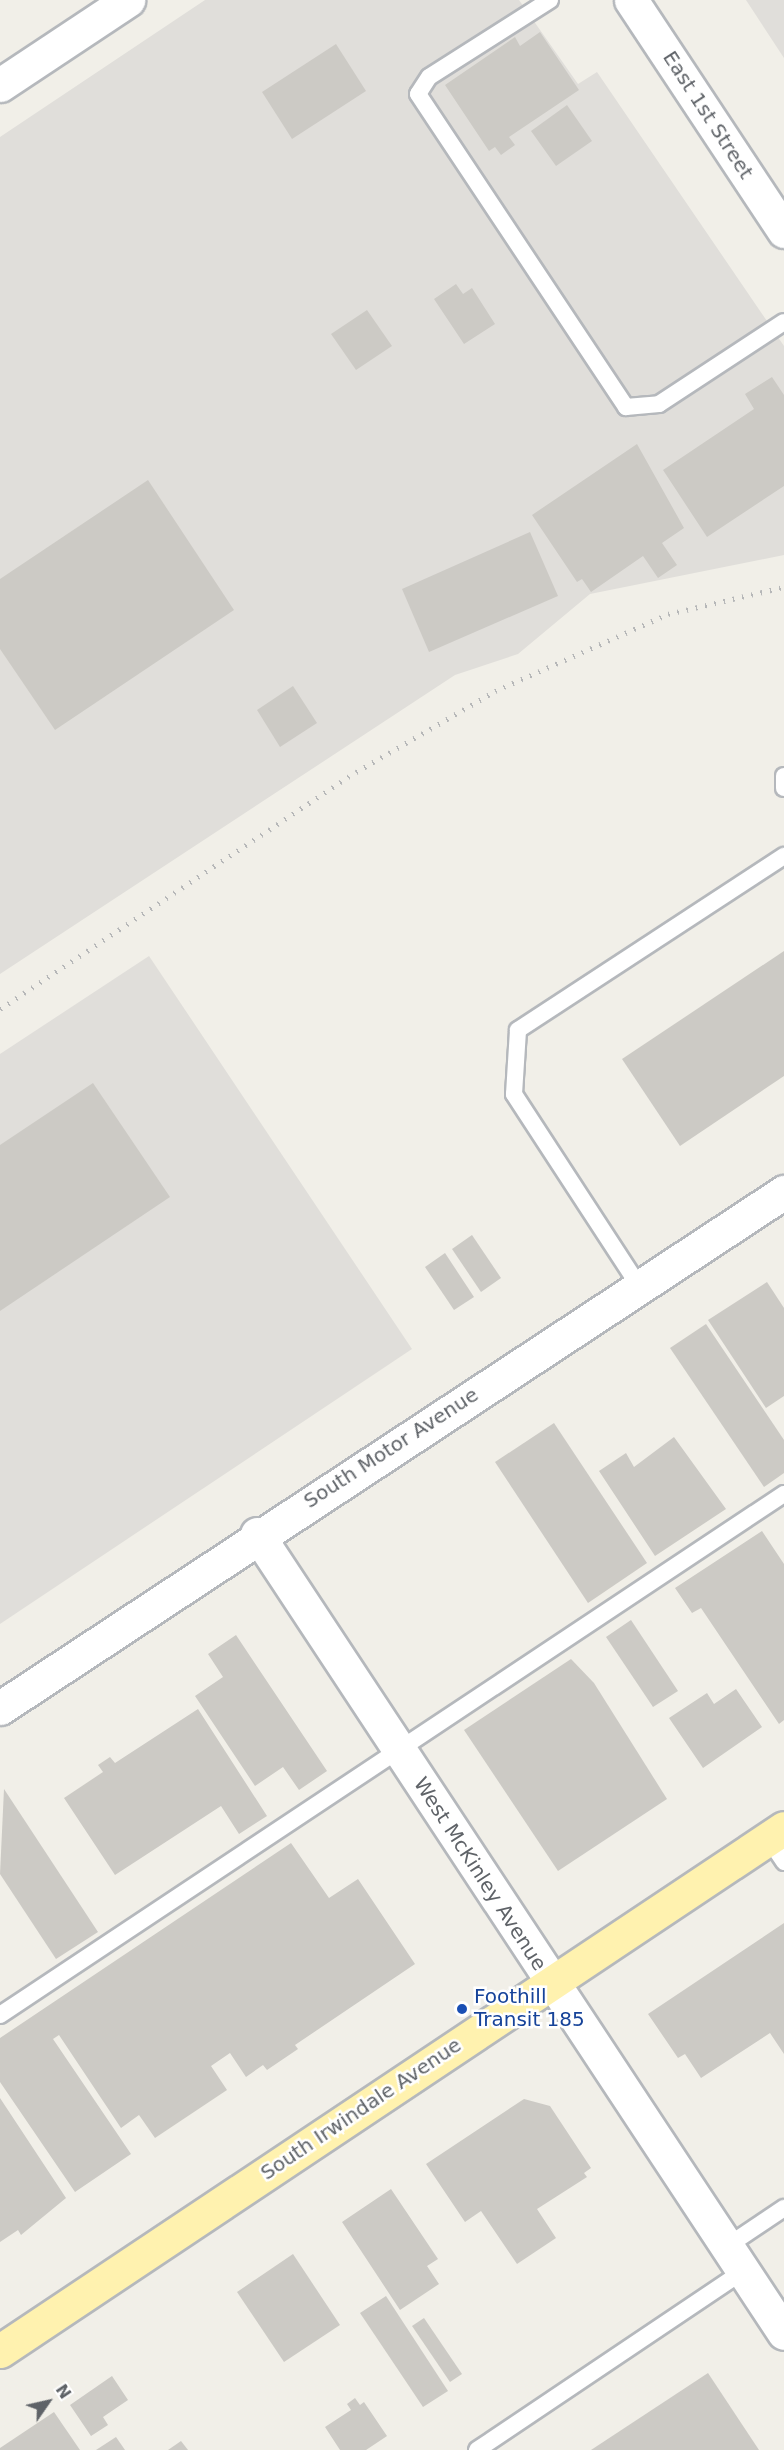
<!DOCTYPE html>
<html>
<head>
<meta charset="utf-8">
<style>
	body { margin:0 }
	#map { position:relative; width:784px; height:2450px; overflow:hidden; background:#f1efe8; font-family:"DejaVu Sans",sans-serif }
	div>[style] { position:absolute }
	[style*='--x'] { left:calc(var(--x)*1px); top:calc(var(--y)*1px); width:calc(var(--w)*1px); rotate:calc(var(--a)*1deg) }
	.industrial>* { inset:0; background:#e0deda }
	.building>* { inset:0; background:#cccac5 }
	.roads { filter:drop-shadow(2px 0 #b5b8bc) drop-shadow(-2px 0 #b5b8bc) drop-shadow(0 2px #b5b8bc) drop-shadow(0 -2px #b5b8bc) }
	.lane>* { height:16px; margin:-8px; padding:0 8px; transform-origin:8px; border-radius:8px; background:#fff }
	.street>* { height:33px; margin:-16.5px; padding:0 16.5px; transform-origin:16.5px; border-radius:16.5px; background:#fff }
	.primary>* { height:33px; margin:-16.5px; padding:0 16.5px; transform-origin:16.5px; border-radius:16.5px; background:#fff2af }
	.rail>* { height:4.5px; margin-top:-2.25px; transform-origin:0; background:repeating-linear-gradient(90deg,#b6b7b8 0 1.5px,transparent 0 9.5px) }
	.dots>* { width:16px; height:16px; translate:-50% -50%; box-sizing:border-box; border:3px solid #fff; border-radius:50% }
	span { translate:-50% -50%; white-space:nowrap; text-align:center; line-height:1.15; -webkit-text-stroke:5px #fff; paint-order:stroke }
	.street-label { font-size:20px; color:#5f6368 }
	.transit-label { font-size:20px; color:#164399 }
	.left { translate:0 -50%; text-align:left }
	.north { position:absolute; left:18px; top:2372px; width:60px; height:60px; -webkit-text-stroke:4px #fff; paint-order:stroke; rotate:56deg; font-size:16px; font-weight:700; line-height:24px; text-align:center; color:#5f6368 }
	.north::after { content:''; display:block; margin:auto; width:21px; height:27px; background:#5f6368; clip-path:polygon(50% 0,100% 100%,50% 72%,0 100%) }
</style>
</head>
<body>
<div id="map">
	<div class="industrial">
		<div style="clip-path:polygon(205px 0,519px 0,578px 84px,597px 72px,784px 346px,784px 555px,590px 594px,518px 654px,455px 675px,0 974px,0 137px)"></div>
		<div style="clip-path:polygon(746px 0,784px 0,784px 58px)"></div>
		<div style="clip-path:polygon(149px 956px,412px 1349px,0 1624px,0 1054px)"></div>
	</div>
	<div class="building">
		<div style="clip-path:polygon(540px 32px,579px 90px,509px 137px,515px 145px,501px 155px,495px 147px,489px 151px,445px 85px,515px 37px,520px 46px)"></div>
		<div style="clip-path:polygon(336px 44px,366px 91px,292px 139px,262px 92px)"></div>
		<div style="clip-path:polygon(567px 105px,592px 141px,556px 166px,531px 131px)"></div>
		<div style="clip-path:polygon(456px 284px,463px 294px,472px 288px,495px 324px,464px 344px,434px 299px)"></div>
		<div style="clip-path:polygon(367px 310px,392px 346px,356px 370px,331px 334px)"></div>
		<div style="clip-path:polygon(772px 377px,784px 395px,784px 486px,707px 537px,663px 470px,754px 409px,745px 394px)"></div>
		<div style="clip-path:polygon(637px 444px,684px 528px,662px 543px,677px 565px,658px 578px,643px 556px,591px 592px,582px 579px,577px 582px,532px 515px)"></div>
		<div style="clip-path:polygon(148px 480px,234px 610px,55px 730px,0 649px,0 579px)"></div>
		<div style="clip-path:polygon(530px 532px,558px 596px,429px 652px,402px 589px)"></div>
		<div style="clip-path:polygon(293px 686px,317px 723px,280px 747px,257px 710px)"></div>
		<div style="clip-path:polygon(784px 951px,784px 1076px,680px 1146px,622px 1059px)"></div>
		<div style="clip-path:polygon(93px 1083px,170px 1197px,0 1311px,0 1145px)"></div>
		<div style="clip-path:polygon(472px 1235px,501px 1278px,481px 1292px,452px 1249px)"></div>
		<div style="clip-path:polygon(445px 1253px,474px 1297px,454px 1310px,425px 1267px)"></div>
		<div style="clip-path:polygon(767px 1282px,784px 1308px,784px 1396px,766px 1408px,708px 1320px)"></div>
		<div style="clip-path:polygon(706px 1324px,784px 1440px,784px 1473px,764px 1487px,670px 1348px)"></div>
		<div style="clip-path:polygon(554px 1423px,647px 1563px,588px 1603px,495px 1462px)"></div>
		<div style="clip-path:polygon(674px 1437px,726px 1509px,655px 1556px,599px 1471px,626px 1453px,634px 1467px)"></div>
		<div style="clip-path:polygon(762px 1531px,784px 1564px,784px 1720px,779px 1724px,701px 1608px,692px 1613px,675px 1588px)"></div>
		<div style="clip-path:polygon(631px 1620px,678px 1691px,653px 1707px,606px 1637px)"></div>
		<div style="clip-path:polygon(236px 1635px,327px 1771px,299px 1790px,283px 1767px,255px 1786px,195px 1696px,223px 1677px,208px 1654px)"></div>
		<div style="clip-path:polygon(571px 1659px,594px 1683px,667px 1799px,558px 1871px,464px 1730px)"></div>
		<div style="clip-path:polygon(736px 1689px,762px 1727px,703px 1768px,669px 1718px,707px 1693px,714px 1704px)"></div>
		<div style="clip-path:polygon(198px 1709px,267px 1816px,239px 1834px,221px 1806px,115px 1875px,64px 1798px,103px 1772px,98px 1765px,110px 1757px,115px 1763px)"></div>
		<div style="clip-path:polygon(4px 1789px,98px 1932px,56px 1959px,0 1874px)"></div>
		<div style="clip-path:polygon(291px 1843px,329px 1898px,358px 1879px,415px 1964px,295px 2045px,298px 2049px,267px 2070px,263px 2065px,246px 2077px,230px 2053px,211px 2066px,227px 2090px,155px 2138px,139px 2115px,121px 2128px,59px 2035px,53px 2039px,131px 2154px,75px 2192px,0 2082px,0 2038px)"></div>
		<div style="clip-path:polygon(784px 1923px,784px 2054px,770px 2033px,701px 2078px,685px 2054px,678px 2058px,648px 2014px)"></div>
		<div style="clip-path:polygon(0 2098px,66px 2198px,21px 2235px,18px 2230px,0 2242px)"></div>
		<div style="clip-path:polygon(524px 2099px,550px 2106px,591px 2168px,584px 2173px,587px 2177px,537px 2209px,556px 2238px,517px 2264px,481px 2211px,465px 2222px,426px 2164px)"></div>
		<div style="clip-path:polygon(391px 2189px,438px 2259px,427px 2266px,439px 2284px,400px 2310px,342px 2222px)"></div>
		<div style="clip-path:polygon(293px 2254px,340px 2325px,284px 2362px,237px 2292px)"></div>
		<div style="clip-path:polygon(386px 2296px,448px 2391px,423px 2407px,360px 2313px)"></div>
		<div style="clip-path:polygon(424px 2318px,462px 2374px,450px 2382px,412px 2326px)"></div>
		<div style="clip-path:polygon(708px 2373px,759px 2450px,591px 2450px)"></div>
		<div style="clip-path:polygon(112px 2376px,128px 2400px,103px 2417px,108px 2425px,91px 2436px,70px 2405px)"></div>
		<div style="clip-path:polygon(355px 2398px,360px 2405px,364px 2402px,387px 2436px,366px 2450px,340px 2450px,325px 2427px,351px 2410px,347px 2404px)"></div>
		<div style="clip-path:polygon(54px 2412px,80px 2450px,0 2450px,0 2448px)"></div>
		<div style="clip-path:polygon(116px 2437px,125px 2450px,96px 2450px)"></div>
		<div style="clip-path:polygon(181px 2441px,188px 2450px,168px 2450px)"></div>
	</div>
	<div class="roads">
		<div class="lane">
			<div style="--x:550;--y:0;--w:143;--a:147.5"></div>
			<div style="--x:429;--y:77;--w:20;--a:123"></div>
			<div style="--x:418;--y:94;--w:376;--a:56.4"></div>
			<div style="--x:626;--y:407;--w:33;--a:-5"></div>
			<div style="--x:659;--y:404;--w:149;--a:-33.3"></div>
			<div style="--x:784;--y:776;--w:12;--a:90"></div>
			<div style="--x:639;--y:1286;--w:229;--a:-123.1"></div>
			<div style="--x:514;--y:1094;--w:64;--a:-86.4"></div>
			<div style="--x:518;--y:1030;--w:318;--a:-33.2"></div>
			<div style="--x:768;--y:1838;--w:29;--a:56"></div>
			<div style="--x:0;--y:2015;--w:941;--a:-33.61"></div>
			<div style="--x:726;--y:2247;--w:70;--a:-33.9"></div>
			<div style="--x:477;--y:2450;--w:319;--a:-33.9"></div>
		</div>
		<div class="street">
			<div style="--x:631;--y:0;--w:277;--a:56.5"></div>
			<div style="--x:0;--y:85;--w:154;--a:-33.6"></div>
			<div style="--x:257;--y:1534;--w:957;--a:56.59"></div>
			<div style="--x:0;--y:1708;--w:939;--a:-33.35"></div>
		</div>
		<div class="primary">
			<div style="--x:0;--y:2351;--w:942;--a:-33.71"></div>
		</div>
	</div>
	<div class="rail">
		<div style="--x:0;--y:1009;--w:428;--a:-33.7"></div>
		<div style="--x:356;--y:772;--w:161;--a:-30.2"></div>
		<div style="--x:495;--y:691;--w:189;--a:-24"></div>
		<div style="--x:668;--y:614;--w:119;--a:-13.1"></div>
	</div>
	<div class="dots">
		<div style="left:462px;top:2009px;background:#1a4fb4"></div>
	</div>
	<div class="street-label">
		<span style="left:708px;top:115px;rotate:57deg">East 1st Street</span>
		<span style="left:391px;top:1448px;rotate:-33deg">South Motor Avenue</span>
		<span style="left:480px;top:1874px;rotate:57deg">West McKinley Avenue</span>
		<span style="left:361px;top:2109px;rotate:-34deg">South Irwindale Avenue</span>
	</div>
	<div class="transit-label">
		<span class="left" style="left:474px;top:2008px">Foothill<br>Transit 185</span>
	</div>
	<div class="north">N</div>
</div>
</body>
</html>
